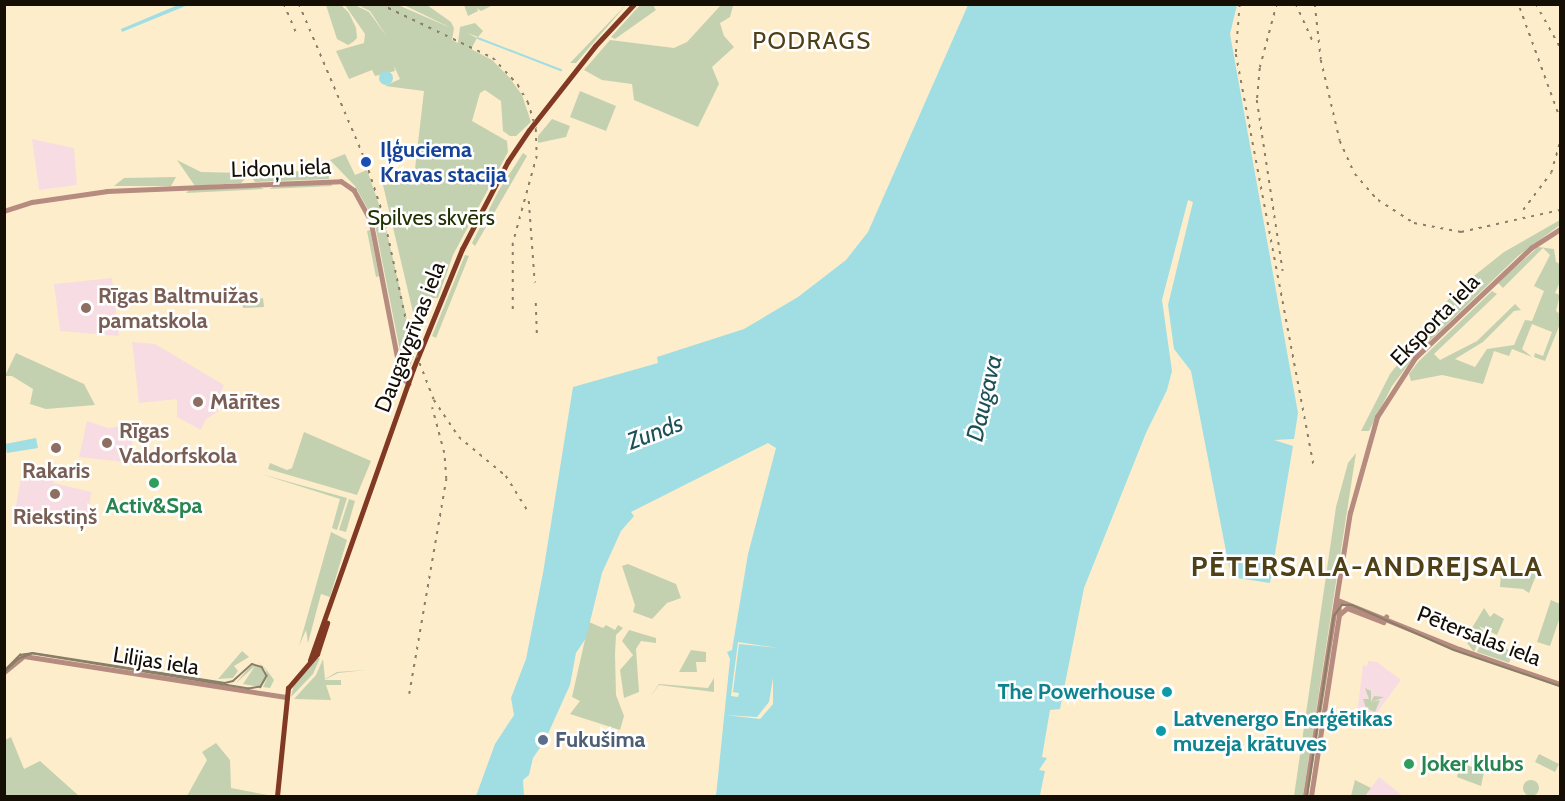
<!DOCTYPE html>
<html>
<head>
<meta charset="utf-8">
<style>
	body { margin:0 }
	#map { position:relative; width:1565px; height:801px; overflow:hidden; background:#fdedcb; font-family:Cabin,sans-serif }
	div>[style] { position:absolute }
	[style*='--x'] { left:calc(var(--x)*1px); top:calc(var(--y)*1px); width:calc(var(--w)*1px); rotate:calc(var(--a)*1deg) }
	.education>* { inset:0; background:#f7dde3 }
	.green>* { inset:0; background:#c3d1b0 }
	.round { border-radius:50% }
	.water>* { inset:0; background:#a0dee4 }
	.pier>* { inset:0; background:#fdedcb }
	.stream>* { height:1.5px; margin:-0.75px; padding:0 0.75px; transform-origin:0.75px; border-radius:0.75px; background:#a0dee4 }
	.minor>* { height:4.5px; margin:-2.25px; padding:0 2.25px; transform-origin:2.25px; border-radius:2.25px; background:#b78c80 }
	.major>* { height:5px; margin:-2.5px; padding:0 2.5px; transform-origin:2.5px; border-radius:2.5px; background:#813924 }
	.tram>* { height:1.5px; margin:-0.75px; padding:0 0.75px; transform-origin:0.75px; border-radius:0.75px; background:#8a7e68 }
	.rail>* { height:1.5px; margin-top:-0.75px; transform-origin:0; background:repeating-linear-gradient(90deg,#8a7e68 0 3px,transparent 0 9px) }
	.dots>* { width:16px; height:16px; translate:-50% -50%; box-sizing:border-box; border:3px solid #fff; border-radius:50% }
	span { translate:-50% -50%; white-space:nowrap; text-align:center; line-height:1.15; -webkit-text-stroke:5px #fff; paint-order:stroke }
	.transit-label { font-size:22px; color:#164399; font-weight:700 }
	.left { translate:0 -50%; text-align:left }
	.street-label { font-size:22px; color:#140e04 }
	.park-label { font-size:22px; color:#213100 }
	.education-label { font-size:22px; color:#785e54; font-weight:700 }
	.leisure-label { font-size:22px; color:#27864d; font-weight:700 }
	.culture-label { font-size:22px; color:#0d838f; font-weight:700 }
	.right { translate:-100% -50%; text-align:right }
	.service-label { font-size:22px; color:#4e5e75; font-weight:700 }
	.neighbourhood-label { font-size:24px; color:#4f4018; letter-spacing:1.5px }
	.water-label { font-size:24px; color:#1c5257; font-style:italic }
	.district-label { font-size:28px; color:#4f4018; font-weight:700; letter-spacing:1.5px }
	.frame { position:absolute; inset:0; border:6px solid #140e04; pointer-events:none }
</style>
</head>
<body>
<div id="map">
	<div class="education">
		<div style="clip-path:polygon(32px 139px,74px 148px,77px 185px,39px 190px)"></div>
		<div style="clip-path:polygon(112px 278px,119px 336px,60px 331px,54px 284px)"></div>
		<div style="clip-path:polygon(132px 342px,155px 344px,224px 385px,216px 406px,219px 411px,206px 419px,201px 430px,177px 417px,177px 399px,139px 403px)"></div>
		<div style="clip-path:polygon(87px 421px,108px 428px,130px 425px,134px 463px,79px 457px)"></div>
		<div style="clip-path:polygon(23px 466px,55px 467px,54px 483px,91px 492px,88px 519px,74px 518px,64px 524px,14px 517px)"></div>
		<div style="clip-path:polygon(1368px 661px,1377px 662px,1401px 680px,1373px 718px,1357px 714px,1363px 665px,1367px 666px)"></div>
		<div style="clip-path:polygon(1379px 777px,1403px 796px,1365px 796px)"></div>
	</div>
	<div class="green">
		<div style="clip-path:polygon(326px 5px,341px 5px,349px 13px,356px 28px,357px 38px,353px 42px,348px 45px,337px 39px)"></div>
		<div style="clip-path:polygon(345px 5px,355px 5px,369px 12px,387px 37px,370px 11px,358px 5px,398px 5px,451px 28px,404px 5px,427px 5px,451px 22px,454px 28px,452px 40px,458px 43px,460px 27px,475px 23px,483px 31px,478px 37px,467px 33px,477px 38px,471px 49px,492px 60px,509px 77px,522px 95px,531px 122px,516px 136px,510px 136px,503px 131px,501px 101px,485px 90px,480px 93px,472px 121px,507px 141px,508px 152px,453px 255px,438px 298px,427px 298px,420px 342px,383px 185px,425px 180px,424px 170px,415px 169px,424px 91px,385px 86px,400px 79px,394px 66px,395px 71px,375px 76px,372px 70px,349px 79px,336px 51px,364px 43px,365px 34px)"></div>
		<div style="clip-path:polygon(464px 5px,464px 4px,493px 5px,481px 11px,477px 8px,478px 11px,468px 16px)"></div>
		<div style="clip-path:polygon(626px 5px,576px 63px,570px 63px,618px 13px)"></div>
		<div style="clip-path:polygon(640px 5px,653px 5px,656px 10px,615px 39px,611px 37px)"></div>
		<div style="clip-path:polygon(721px 5px,733px 6px,730px 17px,720px 23px,724px 36px,734px 47px,712px 67px,719px 84px,698px 127px,634px 100px,632px 84px,602px 80px,584px 70px,610px 40px,674px 48px,687px 42px)"></div>
		<div style="clip-path:polygon(580px 91px,616px 106px,606px 131px,570px 117px)"></div>
		<div style="clip-path:polygon(552px 119px,570px 126px,566px 137px,538px 143px,538px 136px)"></div>
		<div style="clip-path:polygon(523px 153px,527px 156px,475px 246px,472px 243px,499px 190px)"></div>
		<div style="clip-path:polygon(345px 154px,355px 175px,367px 170px,383px 216px,415px 354px,409px 368px,403px 366px,374px 220px,355px 186px,330px 160px)"></div>
		<div style="clip-path:polygon(177px 160px,201px 172px,245px 173px,245px 179px,241px 183px,195px 186px)"></div>
		<div style="clip-path:polygon(314px 170px,315px 174px,328px 171px,329px 179px,255px 182px,250px 175px)"></div>
		<div style="clip-path:polygon(176px 177px,171px 186px,114px 186px,124px 178px)"></div>
		<div style="clip-path:polygon(332px 183px,332px 186px,269px 189px,275px 186px)"></div>
		<div style="clip-path:polygon(259px 187px,264px 189px,186px 193px,189px 190px)"></div>
		<div style="clip-path:polygon(1560px 220px,1560px 225px,1518px 256px,1417px 353px,1392px 386px,1369px 431px,1361px 431px,1390px 374px,1455px 291px,1504px 252px)"></div>
		<div style="clip-path:polygon(370px 230px,379px 276px,376px 277px,367px 231px)"></div>
		<div style="clip-path:polygon(1538px 247px,1554px 249px,1556px 262px,1560px 264px,1560px 282px,1555px 293px,1560px 295px,1556px 311px,1560px 314px,1560px 324px,1545px 361px,1534px 357px,1535px 353px,1543px 356px,1552px 332px,1532px 324px,1522px 349px,1532px 357px,1512px 349px,1509px 356px,1494px 351px,1483px 384px,1442px 375px,1411px 381px,1409px 374px,1418px 362px,1492px 291px,1497px 294px,1434px 354px,1440px 360px,1477px 341px,1515px 304px,1521px 310px,1514px 311px,1483px 342px,1455px 359px,1475px 367px,1487px 349px,1514px 345px,1525px 320px,1532px 321px,1544px 291px,1534px 286px,1550px 255px,1543px 248px,1503px 288px,1498px 283px)"></div>
		<div style="clip-path:polygon(465px 255px,469px 256px,436px 338px,432px 336px)"></div>
		<div style="clip-path:polygon(263px 298px,264px 307px,243px 308px,242px 302px)"></div>
		<div style="clip-path:polygon(16px 353px,84px 384px,95px 405px,46px 409px,30px 404px,33px 389px,12px 376px,5px 376px)"></div>
		<div style="clip-path:polygon(304px 432px,371px 461px,357px 495px,268px 469px,270px 463px,287px 470px,292px 468px)"></div>
		<div style="clip-path:polygon(1356px 453px,1303px 796px,1294px 796px,1336px 507px,1348px 463px)"></div>
		<div style="clip-path:polygon(261px 474px,347px 498px,337px 530px,332px 528px,340px 499px)"></div>
		<div style="clip-path:polygon(349px 499px,355px 501px,346px 532px,339px 530px)"></div>
		<div style="clip-path:polygon(331px 532px,347px 540px,330px 597px,321px 594px,308px 643px,306px 630px,299px 646px)"></div>
		<div style="clip-path:polygon(628px 564px,676px 584px,681px 598px,667px 603px,652px 619px,633px 612px,635px 605px,622px 566px)"></div>
		<div style="clip-path:polygon(1527px 570px,1537px 573px,1529px 593px,1523px 589px,1500px 587px,1501px 572px,1525px 578px)"></div>
		<div style="clip-path:polygon(1551px 600px,1560px 604px,1560px 617px,1550px 646px,1537px 642px)"></div>
		<div style="clip-path:polygon(1484px 608px,1490px 617px,1494px 613px,1504px 619px,1497px 635px,1479px 626px,1483px 631px,1474px 652px,1467px 643px,1478px 638px,1470px 631px)"></div>
		<div style="clip-path:polygon(589px 622px,603px 628px,606px 625px,615px 630px,618px 625px,623px 628px,616px 635px,615px 654px,616px 695px,624px 716px,620px 730px,570px 714px,580px 701px,572px 697px)"></div>
		<div style="clip-path:polygon(629px 630px,656px 638px,656px 643px,641px 641px,636px 649px,639px 692px,624px 698px,620px 670px,633px 655px,622px 641px)"></div>
		<div style="clip-path:polygon(1484px 637px,1513px 652px,1509px 663px,1477px 652px)"></div>
		<div style="clip-path:polygon(691px 650px,706px 652px,706px 662px,696px 662px,697px 672px,679px 672px)"></div>
		<div style="clip-path:polygon(242px 651px,249px 657px,234px 666px,238px 671px,233px 678px,218px 679px)"></div>
		<div style="clip-path:polygon(316px 658px,320px 658px,313px 674px,291px 697px,294px 684px)"></div>
		<div style="clip-path:polygon(323px 659px,325px 679px,337px 672px,366px 670px,338px 673px,324px 680px,341px 680px,341px 685px,326px 685px,331px 700px,294px 699px,316px 675px)"></div>
		<div style="clip-path:polygon(257px 661px,266px 669px,274px 680px,270px 688px,263px 687px,267px 679px,261px 687px,243px 684px,255px 666px,236px 683px,251px 665px,262px 668px,267px 677px,266px 670px)"></div>
		<div style="clip-path:polygon(714px 678px,714px 692px,659px 685px,650px 697px,659px 684px,708px 688px)"></div>
		<div style="clip-path:polygon(1365px 688px,1371px 691px,1371px 702px,1374px 696px,1384px 697px,1372px 702px,1380px 700px,1375px 712px,1366px 708px,1363px 699px,1369px 699px)"></div>
		<div style="clip-path:polygon(11px 737px,24px 769px,40px 761px,79px 796px,5px 796px,5px 740px)"></div>
		<div style="clip-path:polygon(216px 743px,230px 760px,231px 788px,273px 796px,187px 796px,207px 760px,202px 752px)"></div>
		<div style="clip-path:polygon(1539px 754px,1559px 764px,1555px 772px,1535px 762px)"></div>
		<div style="clip-path:polygon(1460px 762px,1484px 772px,1481px 786px,1457px 777px)"></div>
		<div style="clip-path:polygon(1355px 780px,1371px 788px,1365px 796px,1351px 796px)"></div>
		<div class="round" style="left:1523px;top:780px;width:16px;height:16px"></div>
	</div>
	<div class="water">
		<div style="clip-path:polygon(178px 5px,188px 5px,122px 32px,121px 29px)"></div>
		<div style="clip-path:polygon(968px 5px,1237px 5px,1230px 34px,1298px 413px,1294px 439px,1274px 440px,1293px 446px,1270px 583px,1231px 577px,1191px 371px,1174px 349px,1168px 305px,1193px 202px,1188px 200px,1162px 300px,1172px 371px,1167px 390px,1146px 433px,1084px 588px,1060px 709px,1050px 710px,1042px 757px,1047px 758px,1039px 770px,1045px 771px,1040px 795px,716px 796px,730px 659px,727px 652px,732px 650px,748px 554px,776px 448px,768px 443px,631px 512px,634px 516px,621px 531px,602px 573px,586px 638px,576px 653px,570px 685px,547px 736px,545px 740px,541px 738px,544px 742px,533px 758px,529px 775px,523px 780px,524px 796px,476px 796px,495px 744px,514px 715px,511px 698px,526px 659px,543px 573px,573px 387px,658px 363px,657px 357px,744px 329px,798px 297px,846px 260px,868px 232px)"></div>
		<div class="round" style="left:379px;top:71px;width:14px;height:14px"></div>
		<div style="clip-path:polygon(36px 438px,38px 448px,7px 453px,5px 444px)"></div>
	</div>
	<div class="pier">
		<div style="clip-path:polygon(738px 642px,778px 648px,739px 644px,733px 692px,739px 693px,738px 697px,731px 696px)"></div>
		<div style="clip-path:polygon(773px 678px,773px 704px,760px 719px,725px 715px,757px 717px,769px 702px)"></div>
	</div>
	<div class="stream">
		<div style="--x:478;--y:38;--w:89;--a:21.1"></div>
	</div>
	<div class="minor">
		<div style="--x:4;--y:211;--w:29;--a:-18"></div>
		<div style="--x:32;--y:202;--w:76;--a:-8.3"></div>
		<div style="--x:107;--y:191;--w:234;--a:-2.4"></div>
		<div style="--x:341;--y:181;--w:16;--a:35"></div>
		<div style="--x:354;--y:190;--w:35;--a:61"></div>
		<div style="--x:371;--y:221;--w:158;--a:79"></div>
		<div style="--x:401;--y:376;--w:11;--a:45"></div>
		<div style="--x:1338;--y:600;--w:131;--a:22"></div>
		<div style="--x:1459;--y:649;--w:107;--a:19.1"></div>
		<div style="--x:1339;--y:615;--w:11;--a:-41"></div>
		<div style="--x:1347;--y:608;--w:39;--a:21"></div>
		<div style="--x:1383;--y:622;--w:6;--a:-59"></div>
		<div style="--x:4;--y:672;--w:26;--a:-39"></div>
		<div style="--x:24;--y:656;--w:265;--a:8.9"></div>
		<div style="--x:1305;--y:796;--w:287;--a:-81"></div>
		<div style="--x:1350;--y:513;--w:100;--a:-74.3"></div>
		<div style="--x:1377;--y:417;--w:70;--a:-57.2"></div>
		<div style="--x:1415;--y:358;--w:160;--a:-43.5"></div>
		<div style="--x:1531;--y:248;--w:35;--a:-33"></div>
		<div style="--x:1311;--y:796;--w:183;--a:-81.2"></div>
		<div style="--x:1339;--y:615;--w:13;--a:-94"></div>
	</div>
	<div class="major">
		<div style="--x:310;--y:660;--w:309;--a:-70.5"></div>
		<div style="--x:413;--y:369;--w:130;--a:-67.8"></div>
		<div style="--x:462;--y:249;--w:99;--a:-62.4"></div>
		<div style="--x:508;--y:161;--w:37;--a:-56"></div>
		<div style="--x:529;--y:130;--w:107;--a:-51.8"></div>
		<div style="--x:595;--y:46;--w:57;--a:-47.1"></div>
		<div style="--x:277;--y:796;--w:109;--a:-84.2"></div>
		<div style="--x:288;--y:688;--w:45;--a:-49.5"></div>
		<div style="--x:317;--y:654;--w:33;--a:-72"></div>
	</div>
	<div class="tram">
		<div style="--x:4;--y:671;--w:23;--a:-45"></div>
		<div style="--x:20;--y:655;--w:13;--a:-9"></div>
		<div style="--x:33;--y:653;--w:194;--a:8.9"></div>
		<div style="--x:225;--y:683;--w:8;--a:-14"></div>
		<div style="--x:233;--y:681;--w:25;--a:-42"></div>
		<div style="--x:252;--y:664;--w:10;--a:17"></div>
		<div style="--x:262;--y:667;--w:10;--a:61"></div>
		<div style="--x:267;--y:676;--w:13;--a:119"></div>
		<div style="--x:261;--y:687;--w:12;--a:171"></div>
		<div style="--x:249;--y:689;--w:220;--a:-170.8"></div>
		<div style="--x:32;--y:654;--w:14;--a:159"></div>
		<div style="--x:19;--y:659;--w:21;--a:137"></div>
		<div style="--x:1307;--y:796;--w:182;--a:-81.5"></div>
		<div style="--x:1334;--y:616;--w:14;--a:-54"></div>
		<div style="--x:1342;--y:605;--w:10;--a:0"></div>
		<div style="--x:1352;--y:605;--w:111;--a:23.8"></div>
		<div style="--x:1454;--y:650;--w:112;--a:18.8"></div>
	</div>
	<div class="rail">
		<div style="--x:284;--y:4;--w:34;--a:67"></div>
		<div style="--x:299;--y:4;--w:172;--a:67"></div>
		<div style="--x:366;--y:162;--w:58;--a:71.9"></div>
		<div style="--x:384;--y:217;--w:124;--a:77.9"></div>
		<div style="--x:410;--y:338;--w:66;--a:68.8"></div>
		<div style="--x:434;--y:400;--w:45;--a:56"></div>
		<div style="--x:459;--y:437;--w:61;--a:39.7"></div>
		<div style="--x:506;--y:476;--w:44;--a:58.1"></div>
		<div style="--x:380;--y:4;--w:125;--a:25.5"></div>
		<div style="--x:493;--y:58;--w:37;--a:47"></div>
		<div style="--x:518;--y:85;--w:20;--a:60"></div>
		<div style="--x:528;--y:102;--w:28;--a:73"></div>
		<div style="--x:536;--y:129;--w:27;--a:88"></div>
		<div style="--x:537;--y:156;--w:90;--a:105.4"></div>
		<div style="--x:513;--y:243;--w:69;--a:90"></div>
		<div style="--x:1240;--y:4;--w:50;--a:94.6"></div>
		<div style="--x:1236;--y:54;--w:419;--a:79.3"></div>
		<div style="--x:1277;--y:4;--w:66;--a:104.9"></div>
		<div style="--x:1260;--y:68;--w:32;--a:95"></div>
		<div style="--x:1257;--y:100;--w:173;--a:81.4"></div>
		<div style="--x:1296;--y:4;--w:44;--a:65.8"></div>
		<div style="--x:1315;--y:4;--w:56;--a:83.9"></div>
		<div style="--x:1321;--y:60;--w:83;--a:76.8"></div>
		<div style="--x:1340;--y:141;--w:36;--a:66"></div>
		<div style="--x:1355;--y:174;--w:35;--a:49"></div>
		<div style="--x:1378;--y:200;--w:43;--a:32.6"></div>
		<div style="--x:1414;--y:223;--w:48;--a:10.8"></div>
		<div style="--x:1461;--y:232;--w:101;--a:-12.5"></div>
		<div style="--x:1536;--y:4;--w:49;--a:60.8"></div>
		<div style="--x:1520;--y:8;--w:117;--a:70"></div>
		<div style="--x:529;--y:201;--w:82;--a:85.8"></div>
		<div style="--x:1523;--y:210;--w:46;--a:-52.9"></div>
		<div style="--x:1551;--y:173;--w:33;--a:-74"></div>
		<div style="--x:536;--y:303;--w:33;--a:88"></div>
		<div style="--x:409;--y:694;--w:218;--a:-80.2"></div>
		<div style="--x:446;--y:479;--w:26;--a:-94"></div>
		<div style="--x:444;--y:453;--w:47;--a:-104.9"></div>
	</div>
	<div class="dots">
		<div style="left:366px;top:162px;background:#1a4fb4"></div>
		<div style="left:86px;top:308px;background:#8d6e63"></div>
		<div style="left:198px;top:402px;background:#8d6e63"></div>
		<div style="left:107px;top:443px;background:#8d6e63"></div>
		<div style="left:56px;top:448px;background:#8d6e63"></div>
		<div style="left:154px;top:483px;background:#2e9e5b"></div>
		<div style="left:55px;top:494px;background:#8d6e63"></div>
		<div style="left:1167px;top:692px;background:#0f9aa8"></div>
		<div style="left:1161px;top:731px;background:#0f9aa8"></div>
		<div style="left:543px;top:740px;background:#5c6f8a"></div>
		<div style="left:1409px;top:764px;background:#2e9e5b"></div>
	</div>
	<div class="transit-label">
		<span class="left" style="left:380px;top:162px">Iļģuciema<br>Kravas stacija</span>
	</div>
	<div class="street-label">
		<span style="left:281px;top:168px;rotate:-2deg">Lidoņu iela</span>
		<span style="left:1435px;top:320px;rotate:-46deg">Eksporta iela</span>
		<span style="left:410px;top:337px;rotate:-69deg">Daugavgrīvas iela</span>
		<span style="left:1479px;top:636px;rotate:21deg">Pētersalas iela</span>
		<span style="left:156px;top:661px;rotate:9deg">Lilijas iela</span>
	</div>
	<div class="park-label">
		<span style="left:431px;top:218px">Spilves skvērs</span>
	</div>
	<div class="education-label">
		<span class="left" style="left:98px;top:308px">Rīgas Baltmuižas<br>pamatskola</span>
		<span class="left" style="left:210px;top:402px">Mārītes</span>
		<span class="left" style="left:119px;top:443px">Rīgas<br>Valdorfskola</span>
		<span style="left:56px;top:471px">Rakaris</span>
		<span style="left:55px;top:517px">Riekstiņš</span>
	</div>
	<div class="leisure-label">
		<span style="left:154px;top:506px">Activ&amp;Spa</span>
		<span class="left" style="left:1421px;top:764px">Joker klubs</span>
	</div>
	<div class="culture-label">
		<span class="right" style="left:1155px;top:692px">The Powerhouse</span>
		<span class="left" style="left:1173px;top:731px">Latvenergo Enerģētikas<br>muzeja krātuves</span>
	</div>
	<div class="service-label">
		<span class="left" style="left:555px;top:740px">Fukušima</span>
	</div>
	<div class="neighbourhood-label">
		<span style="left:812px;top:41px">PODRAGS</span>
	</div>
	<div class="water-label">
		<span style="left:984px;top:398px;rotate:-77deg">Daugava</span>
		<span style="left:655px;top:432px;rotate:-21deg">Zunds</span>
	</div>
	<div class="district-label">
		<span style="left:1367px;top:566px">PĒTERSALA-ANDREJSALA</span>
	</div>
	<div class="frame"></div>
</div>
</body>
</html>
